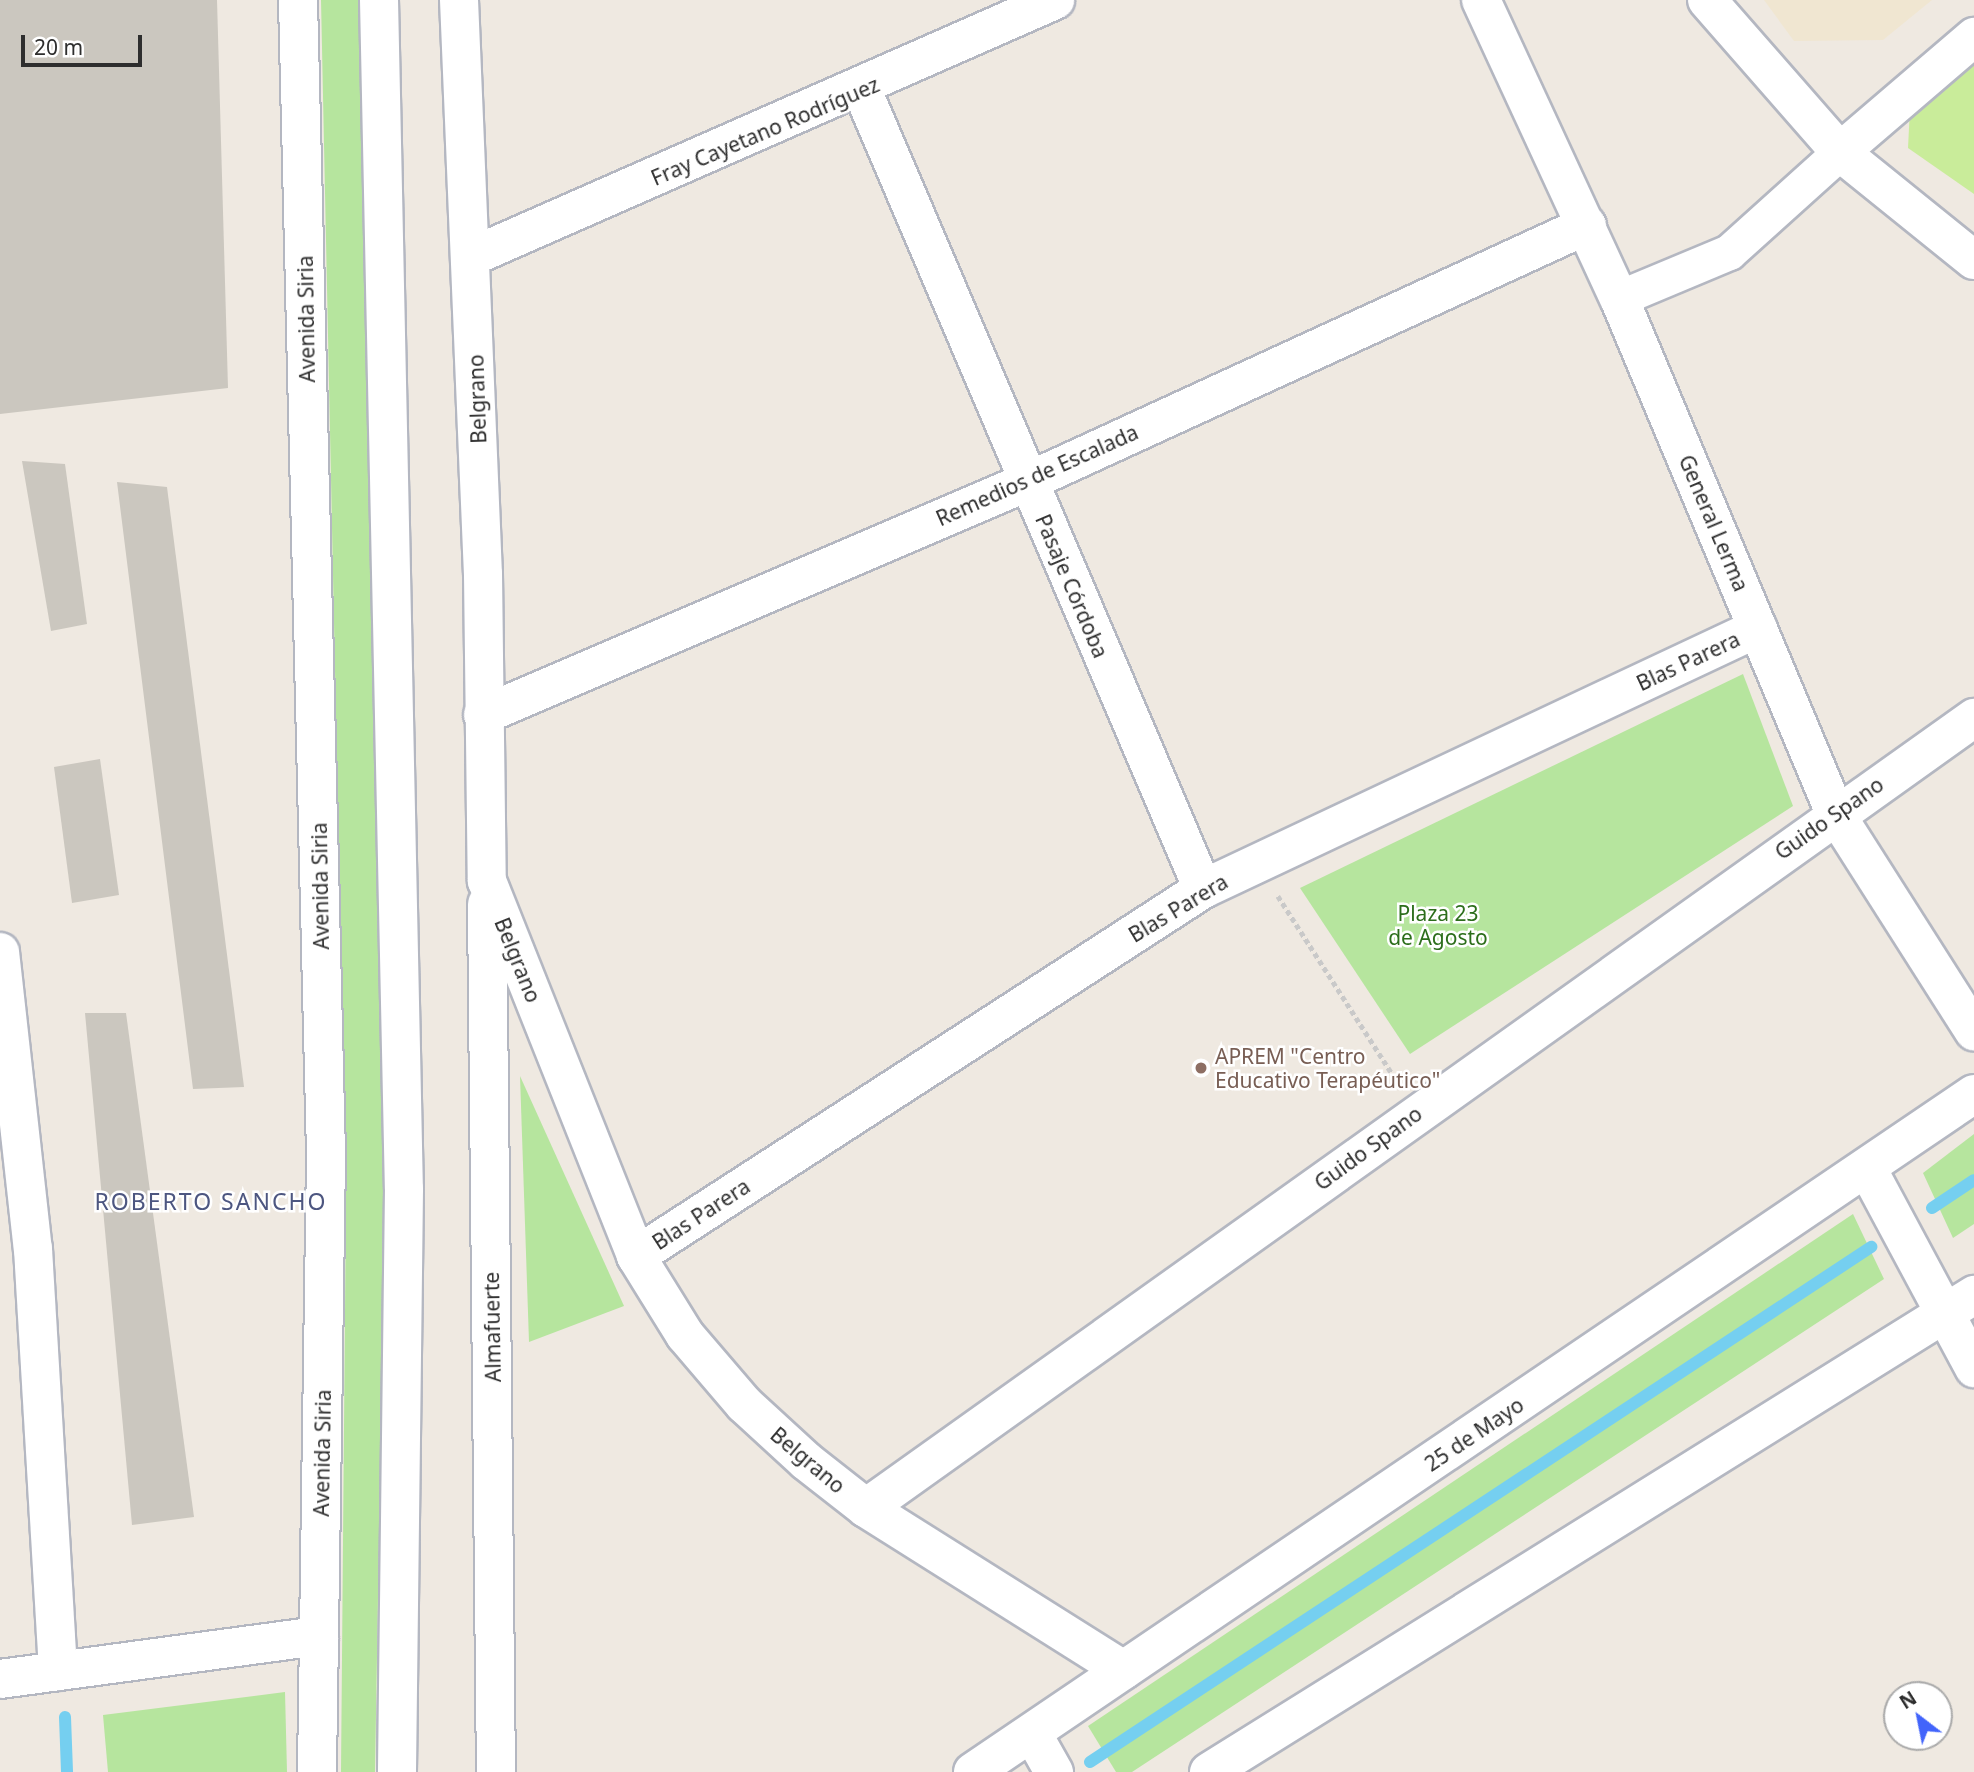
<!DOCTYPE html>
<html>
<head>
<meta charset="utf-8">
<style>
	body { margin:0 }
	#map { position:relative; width:1974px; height:1772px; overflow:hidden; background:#efe9e1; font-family:"Noto Sans",sans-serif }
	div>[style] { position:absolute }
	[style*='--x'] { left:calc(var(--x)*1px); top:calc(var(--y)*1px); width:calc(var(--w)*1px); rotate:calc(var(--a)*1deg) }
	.education>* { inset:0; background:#f0e6d1 }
	.green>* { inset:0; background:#b6e59e }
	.pitch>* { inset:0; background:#c9ec9a }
	.stream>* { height:12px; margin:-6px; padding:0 6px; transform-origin:6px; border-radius:6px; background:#75cff0 }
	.building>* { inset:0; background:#cbc7bf }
	.path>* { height:4.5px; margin-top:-2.25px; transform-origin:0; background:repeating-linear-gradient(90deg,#c9c9c9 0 5px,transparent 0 8.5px) }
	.roads { filter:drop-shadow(2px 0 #b4b7c1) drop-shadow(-2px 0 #b4b7c1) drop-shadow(0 2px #b4b7c1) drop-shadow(0 -2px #b4b7c1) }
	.pedestrian>* { height:35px; margin:-17.5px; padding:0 17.5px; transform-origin:17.5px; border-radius:17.5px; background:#fff }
	.minor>* { height:38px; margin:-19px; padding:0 19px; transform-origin:19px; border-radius:19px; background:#fff }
	.tertiary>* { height:38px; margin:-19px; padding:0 19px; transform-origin:19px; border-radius:19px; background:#fff }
	.secondary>* { height:38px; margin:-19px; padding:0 19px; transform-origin:19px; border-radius:19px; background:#fff }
	.dots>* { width:19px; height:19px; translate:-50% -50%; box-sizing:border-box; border:4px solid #fff; border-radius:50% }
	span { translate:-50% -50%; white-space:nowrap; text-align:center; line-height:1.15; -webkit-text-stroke:5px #fff; paint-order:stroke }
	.street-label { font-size:21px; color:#2e2e2e }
	.park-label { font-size:21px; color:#2c6e1b }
	.education-label { font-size:21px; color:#785e54 }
	.left { translate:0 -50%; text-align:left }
	.neighbourhood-label { font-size:23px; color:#4d5680; letter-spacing:2px }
	.north { position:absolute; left:1883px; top:1681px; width:70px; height:70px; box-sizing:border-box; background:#fff; border:2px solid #ababab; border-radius:50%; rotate:328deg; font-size:19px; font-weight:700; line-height:28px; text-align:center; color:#2e2e2e }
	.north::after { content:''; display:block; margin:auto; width:24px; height:32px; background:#4264fb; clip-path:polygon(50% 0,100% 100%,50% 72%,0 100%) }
	.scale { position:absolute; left:21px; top:35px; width:121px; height:32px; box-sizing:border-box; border:4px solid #2e2e2e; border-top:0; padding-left:9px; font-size:21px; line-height:24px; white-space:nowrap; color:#2e2e2e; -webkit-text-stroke:5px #fff; paint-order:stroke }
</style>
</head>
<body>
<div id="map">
	<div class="education">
		<div style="clip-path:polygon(1764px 0,1932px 0,1883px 40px,1794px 41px)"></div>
	</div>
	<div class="green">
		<div style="clip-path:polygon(321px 0,360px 0,385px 1192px,375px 1772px,341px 1772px,346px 1198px)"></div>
		<div style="clip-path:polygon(1743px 674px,1793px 806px,1410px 1054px,1300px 888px)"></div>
		<div style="clip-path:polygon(520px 1076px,624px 1306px,529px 1342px)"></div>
		<div style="clip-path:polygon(1974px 1134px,1974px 1224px,1953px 1238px,1923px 1173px)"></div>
		<div style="clip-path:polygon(1853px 1214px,1884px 1279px,1132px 1772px,1116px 1772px,1088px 1726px)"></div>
		<div style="clip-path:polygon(285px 1692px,287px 1772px,108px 1772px,103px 1715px)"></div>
	</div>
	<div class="pitch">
		<div style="clip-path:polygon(1974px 59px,1974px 194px,1908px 148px,1910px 108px)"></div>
	</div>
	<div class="stream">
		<div style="--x:1932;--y:1208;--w:50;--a:-33.7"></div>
		<div style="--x:65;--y:1717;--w:55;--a:87.9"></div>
		<div style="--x:1090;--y:1762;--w:936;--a:-33.4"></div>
	</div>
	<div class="building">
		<div style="clip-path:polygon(0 0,217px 0,228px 388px,0 414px)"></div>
		<div style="clip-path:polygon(22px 461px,65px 464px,87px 624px,51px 631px)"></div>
		<div style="clip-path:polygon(117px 482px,167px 487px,244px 1087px,193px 1089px)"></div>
		<div style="clip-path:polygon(100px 759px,119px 895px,72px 903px,54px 767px)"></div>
		<div style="clip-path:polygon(85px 1013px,126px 1013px,194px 1517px,132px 1525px)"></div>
	</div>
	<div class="path">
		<div style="--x:1278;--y:896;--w:222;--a:57.3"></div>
	</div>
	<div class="roads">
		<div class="pedestrian">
			<div style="--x:1619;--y:298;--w:119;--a:-22.7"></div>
			<div style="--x:1729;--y:252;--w:149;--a:-42"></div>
		</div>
		<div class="minor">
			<div style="--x:459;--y:0;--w:575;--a:87.61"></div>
			<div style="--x:483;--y:574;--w:307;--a:89.3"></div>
			<div style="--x:487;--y:881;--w:404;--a:68.3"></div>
			<div style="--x:636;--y:1256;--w:93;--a:58.2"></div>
			<div style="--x:685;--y:1335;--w:91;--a:49.5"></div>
			<div style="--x:744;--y:1404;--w:84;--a:42.6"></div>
			<div style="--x:806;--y:1461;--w:76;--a:38.1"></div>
			<div style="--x:866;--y:1508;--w:304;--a:32.2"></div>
			<div style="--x:1481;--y:0;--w:328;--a:65.2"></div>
			<div style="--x:1619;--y:298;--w:558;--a:67.25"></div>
			<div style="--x:1835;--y:813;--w:259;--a:57.5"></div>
			<div style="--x:1707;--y:0;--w:202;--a:48.8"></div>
			<div style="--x:1840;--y:152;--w:172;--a:38.9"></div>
			<div style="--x:862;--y:90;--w:869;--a:66.89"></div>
			<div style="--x:1840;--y:152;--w:177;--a:-40.6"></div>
			<div style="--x:473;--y:256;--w:636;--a:-23.74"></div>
			<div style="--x:483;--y:715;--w:592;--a:-23.19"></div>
			<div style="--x:1027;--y:482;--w:616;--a:-24.65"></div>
			<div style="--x:487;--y:904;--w:868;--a:89.41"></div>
			<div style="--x:0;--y:952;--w:299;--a:83.7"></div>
			<div style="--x:33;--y:1249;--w:423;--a:86.6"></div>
			<div style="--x:1868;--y:1170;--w:225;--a:61.8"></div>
			<div style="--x:636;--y:1256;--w:675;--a:-32.91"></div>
			<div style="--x:1203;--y:889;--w:613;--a:-25.19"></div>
			<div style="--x:866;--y:1508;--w:1361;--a:-35.49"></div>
			<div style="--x:0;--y:1679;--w:322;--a:-7.7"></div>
			<div style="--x:1032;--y:1733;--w:45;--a:60.6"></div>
		</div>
		<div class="tertiary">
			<div style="--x:973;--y:1772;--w:1209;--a:-34.11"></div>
			<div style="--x:1209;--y:1772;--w:902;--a:-31.94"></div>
		</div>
		<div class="secondary">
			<div style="--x:298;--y:0;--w:1156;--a:88.61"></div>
			<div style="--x:326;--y:1156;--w:616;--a:90.84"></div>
			<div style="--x:379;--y:0;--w:1189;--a:88.8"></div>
			<div style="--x:404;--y:1189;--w:583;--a:90.69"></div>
		</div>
	</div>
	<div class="dots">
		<div style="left:1201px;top:1068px;background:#8d6e63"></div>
	</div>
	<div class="street-label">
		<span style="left:765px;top:131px;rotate:-23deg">Fray Cayetano Rodríguez</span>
		<span style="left:306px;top:319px;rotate:-91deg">Avenida Siria</span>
		<span style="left:477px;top:399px;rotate:-92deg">Belgrano</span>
		<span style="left:1037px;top:475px;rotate:-24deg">Remedios de Escalada</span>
		<span style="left:1714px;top:523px;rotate:67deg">General Lerma</span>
		<span style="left:1072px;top:586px;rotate:67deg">Pasaje Córdoba</span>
		<span style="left:1688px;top:661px;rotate:-25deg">Blas Parera</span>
		<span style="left:1829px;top:818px;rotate:-35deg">Guido Spano</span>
		<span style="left:320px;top:886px;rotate:-91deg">Avenida Siria</span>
		<span style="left:1178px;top:908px;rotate:-31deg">Blas Parera</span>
		<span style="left:518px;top:960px;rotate:68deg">Belgrano</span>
		<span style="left:1368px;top:1148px;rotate:-36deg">Guido Spano</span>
		<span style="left:701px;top:1214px;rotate:-33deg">Blas Parera</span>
		<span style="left:492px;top:1327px;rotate:-91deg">Almafuerte</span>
		<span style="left:1474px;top:1434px;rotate:-34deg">25 de Mayo</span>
		<span style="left:322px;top:1453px;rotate:-89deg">Avenida Siria</span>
		<span style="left:808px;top:1460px;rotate:40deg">Belgrano</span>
	</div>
	<div class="park-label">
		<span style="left:1438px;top:925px">Plaza 23<br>de Agosto</span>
	</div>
	<div class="education-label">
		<span class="left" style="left:1215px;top:1068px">APREM "Centro<br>Educativo Terapéutico"</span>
	</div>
	<div class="neighbourhood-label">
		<span style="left:211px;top:1201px">ROBERTO SANCHO</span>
	</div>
	<div class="north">N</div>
	<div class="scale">20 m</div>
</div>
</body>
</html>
